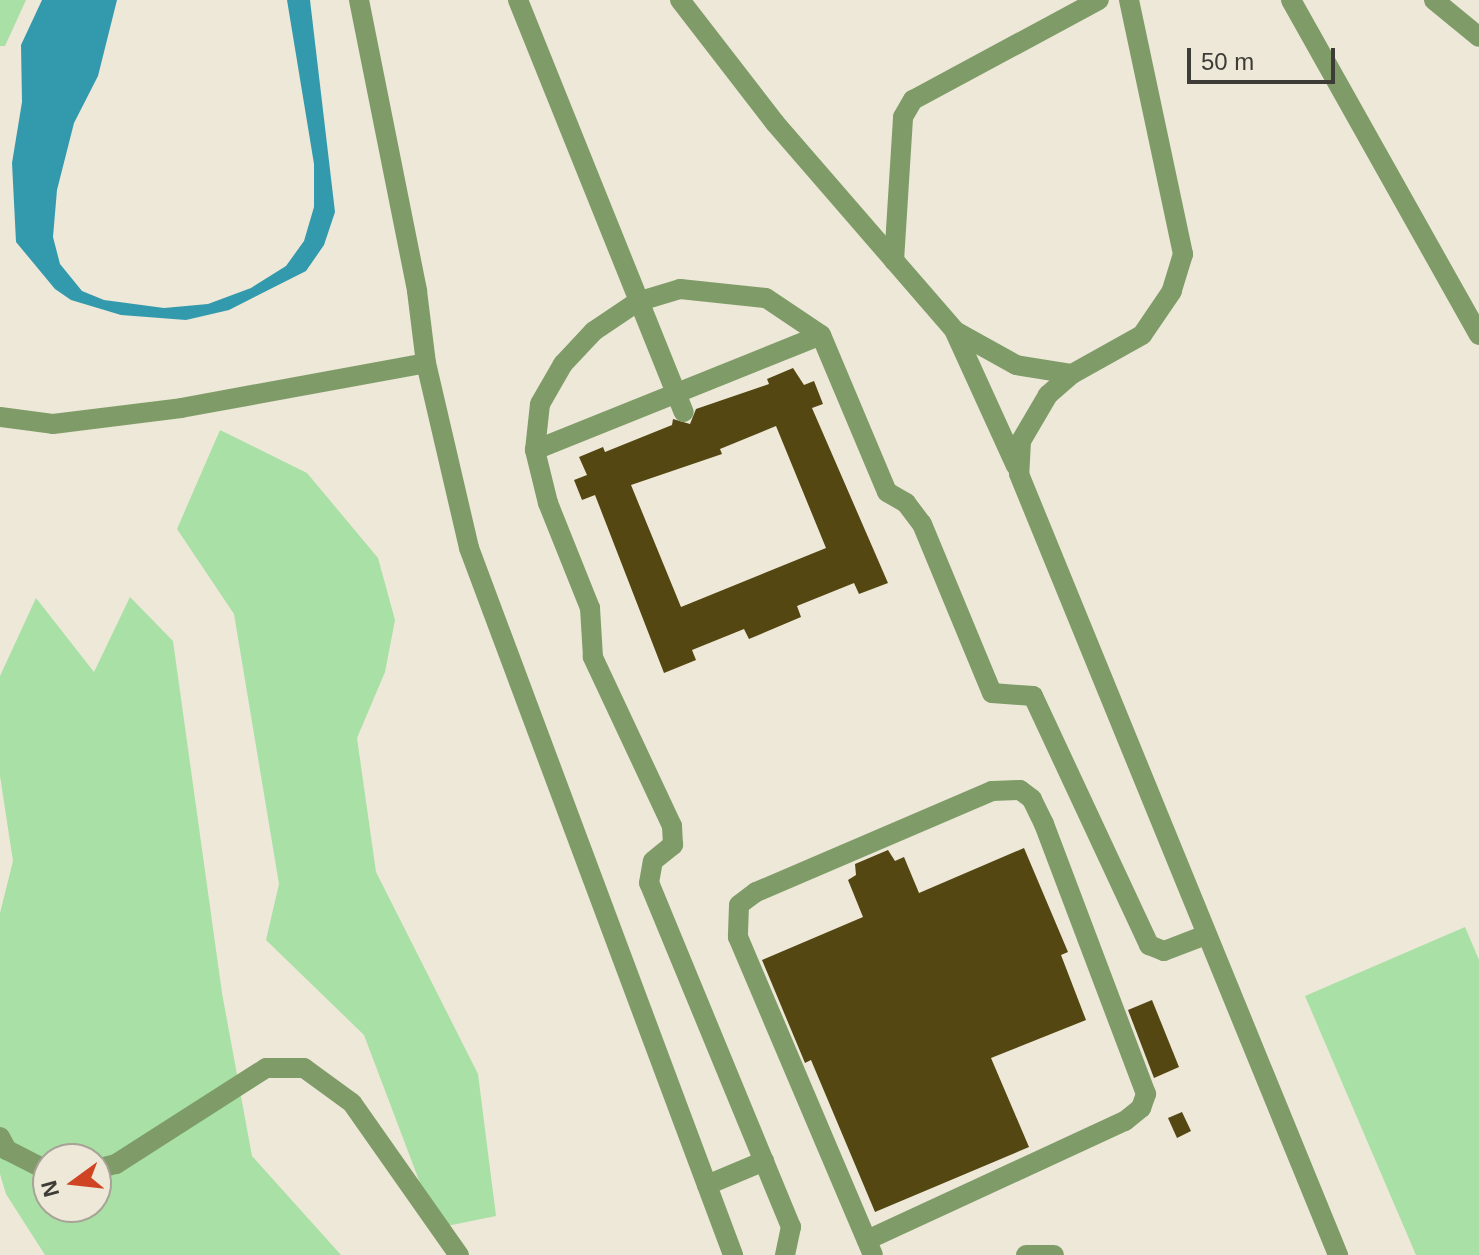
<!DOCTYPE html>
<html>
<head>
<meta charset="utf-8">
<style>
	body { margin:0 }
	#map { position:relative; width:1479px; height:1255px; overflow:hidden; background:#ede8d8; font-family:Arial,sans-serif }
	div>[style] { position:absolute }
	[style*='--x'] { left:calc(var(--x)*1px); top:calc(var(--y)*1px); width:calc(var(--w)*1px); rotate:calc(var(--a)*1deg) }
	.green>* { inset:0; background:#a9e0a5 }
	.water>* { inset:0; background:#339aad }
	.building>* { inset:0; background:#544712 }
	.minor>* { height:20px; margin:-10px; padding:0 10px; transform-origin:10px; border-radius:10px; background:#7f9c68 }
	span { translate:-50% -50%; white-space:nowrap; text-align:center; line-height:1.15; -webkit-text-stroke:8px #ede8d8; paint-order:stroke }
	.north { position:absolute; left:32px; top:1143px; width:80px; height:80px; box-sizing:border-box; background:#ede8d8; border:2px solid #a7a397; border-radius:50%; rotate:255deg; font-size:22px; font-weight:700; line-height:32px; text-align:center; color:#3e3c36 }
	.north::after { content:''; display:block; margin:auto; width:28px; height:36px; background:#cf4523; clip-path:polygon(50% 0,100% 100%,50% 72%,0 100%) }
	.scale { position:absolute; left:1187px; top:48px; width:148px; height:36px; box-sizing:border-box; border:4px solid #3e3c36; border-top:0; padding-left:10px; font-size:24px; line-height:28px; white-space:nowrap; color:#3e3c36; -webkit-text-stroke:6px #ede8d8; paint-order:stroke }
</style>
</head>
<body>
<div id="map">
	<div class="green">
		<div style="clip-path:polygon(0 0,26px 0,5px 46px,0 46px)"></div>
		<div style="clip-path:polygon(220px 430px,307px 473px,378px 558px,395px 620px,385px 672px,357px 738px,376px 872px,478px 1074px,496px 1216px,437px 1228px,364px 1035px,266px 940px,279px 884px,234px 614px,177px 529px)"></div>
		<div style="clip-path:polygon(evenodd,130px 597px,173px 641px,222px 993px,252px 1156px,341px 1255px,45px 1255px,6px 1194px,0 1174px,0 913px,13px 861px,0 776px,0 676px,36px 598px,94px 672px,130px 597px,48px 1159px,96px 1159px,96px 1207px,48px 1207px,48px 1159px)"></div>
		<div style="clip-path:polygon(1465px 927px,1479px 960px,1479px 1255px,1416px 1255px,1305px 996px)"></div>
	</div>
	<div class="water">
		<div style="clip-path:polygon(42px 0,117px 0,98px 76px,74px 123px,57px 190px,53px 237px,60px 264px,82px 291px,104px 300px,164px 308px,208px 304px,251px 288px,286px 266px,304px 241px,314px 207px,314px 164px,287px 0,310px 0,335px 212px,324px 245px,306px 271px,229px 310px,186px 320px,121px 315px,71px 300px,55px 289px,16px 242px,12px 163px,22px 102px,21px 45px)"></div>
	</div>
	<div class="building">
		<div style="clip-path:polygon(evenodd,793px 368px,804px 385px,814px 381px,823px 404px,812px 408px,888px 583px,859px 594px,854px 583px,797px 606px,801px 617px,749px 639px,744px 629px,692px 650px,696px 660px,664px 673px,595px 495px,582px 500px,574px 480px,587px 475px,579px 457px,603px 447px,605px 452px,672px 425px,673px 419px,690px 424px,696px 409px,769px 384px,767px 379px,793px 368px,776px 426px,826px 548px,681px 607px,631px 485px,722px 454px,720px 449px,776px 426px)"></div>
		<div style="clip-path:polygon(1024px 848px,1068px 952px,1061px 955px,1086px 1020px,991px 1058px,1029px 1147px,875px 1212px,811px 1060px,805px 1063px,762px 960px,863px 917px,848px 880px,856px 875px,855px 864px,888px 850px,895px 861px,904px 857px,919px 893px)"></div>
		<div style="clip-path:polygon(1152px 1000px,1179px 1067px,1154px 1078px,1128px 1010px)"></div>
		<div style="clip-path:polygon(1182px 1112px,1191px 1131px,1177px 1138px,1168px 1118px)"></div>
	</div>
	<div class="minor">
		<div style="--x:359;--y:0;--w:297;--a:78.7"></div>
		<div style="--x:417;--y:291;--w:73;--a:82.9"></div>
		<div style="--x:426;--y:363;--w:190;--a:76.9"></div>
		<div style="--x:469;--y:548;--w:755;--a:69.52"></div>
		<div style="--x:518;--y:0;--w:444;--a:68.1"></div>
		<div style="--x:680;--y:0;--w:155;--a:52.3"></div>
		<div style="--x:775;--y:123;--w:275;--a:49.1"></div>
		<div style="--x:955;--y:331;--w:70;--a:29.1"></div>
		<div style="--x:1016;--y:365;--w:57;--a:9.1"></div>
		<div style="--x:1129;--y:0;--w:260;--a:78"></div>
		<div style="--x:1183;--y:254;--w:39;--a:107"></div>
		<div style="--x:1172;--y:291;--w:53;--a:124.3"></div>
		<div style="--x:1142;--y:335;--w:80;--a:150.9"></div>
		<div style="--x:1072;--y:374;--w:32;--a:139"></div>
		<div style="--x:1048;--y:395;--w:53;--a:120.4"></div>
		<div style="--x:1021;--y:441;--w:33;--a:93"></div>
		<div style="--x:1019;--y:474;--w:844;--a:67.78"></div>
		<div style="--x:1291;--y:0;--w:384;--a:60.7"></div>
		<div style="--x:1434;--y:0;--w:58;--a:39.4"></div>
		<div style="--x:894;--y:261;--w:144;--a:-86.4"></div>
		<div style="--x:903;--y:117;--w:20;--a:-60"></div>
		<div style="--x:913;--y:100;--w:211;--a:-28.3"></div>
		<div style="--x:955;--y:332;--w:147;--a:65.5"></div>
		<div style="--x:0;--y:417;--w:53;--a:7.5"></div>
		<div style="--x:53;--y:424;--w:129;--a:-7.1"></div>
		<div style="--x:181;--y:408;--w:249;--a:-10.4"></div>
		<div style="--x:535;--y:450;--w:308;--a:-21.9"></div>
		<div style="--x:0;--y:1137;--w:15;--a:62"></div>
		<div style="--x:7;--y:1150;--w:46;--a:27.1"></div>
		<div style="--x:96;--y:1169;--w:21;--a:-14"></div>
		<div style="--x:116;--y:1164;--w:178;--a:-32.6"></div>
		<div style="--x:266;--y:1068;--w:38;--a:0"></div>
		<div style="--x:304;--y:1068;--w:59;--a:36.1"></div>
		<div style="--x:352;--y:1103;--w:186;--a:54.9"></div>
		<div style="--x:707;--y:1185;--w:62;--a:-22.8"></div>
		<div style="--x:867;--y:1240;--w:284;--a:-24.8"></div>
		<div style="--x:1125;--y:1121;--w:21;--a:-39"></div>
		<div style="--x:1141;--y:1108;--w:15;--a:-70"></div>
		<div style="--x:1146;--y:1094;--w:289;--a:-110.7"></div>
		<div style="--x:1044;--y:824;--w:28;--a:-116"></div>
		<div style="--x:1032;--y:799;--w:15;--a:-143"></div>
		<div style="--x:1020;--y:790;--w:28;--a:178"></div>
		<div style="--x:992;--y:791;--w:257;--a:156.8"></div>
		<div style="--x:756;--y:892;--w:21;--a:143"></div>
		<div style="--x:739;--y:905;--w:32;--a:92"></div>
		<div style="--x:738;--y:937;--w:345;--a:67"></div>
		<div style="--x:785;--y:1255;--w:29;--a:-78"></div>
		<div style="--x:791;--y:1227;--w:372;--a:-112.4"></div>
		<div style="--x:649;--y:883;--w:22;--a:-80"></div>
		<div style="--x:653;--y:861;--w:26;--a:-39"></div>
		<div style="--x:673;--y:845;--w:19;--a:-93"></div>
		<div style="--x:672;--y:826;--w:187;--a:-115.1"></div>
		<div style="--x:593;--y:657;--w:49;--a:-93.5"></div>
		<div style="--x:590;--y:608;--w:113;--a:-111.8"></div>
		<div style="--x:548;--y:503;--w:55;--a:-103.8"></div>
		<div style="--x:535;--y:450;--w:46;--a:-83.8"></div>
		<div style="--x:540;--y:404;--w:46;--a:-60.1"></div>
		<div style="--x:563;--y:364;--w:45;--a:-46.8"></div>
		<div style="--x:594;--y:331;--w:52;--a:-34"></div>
		<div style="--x:637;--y:302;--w:45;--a:-16.8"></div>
		<div style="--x:680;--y:289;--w:86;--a:6"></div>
		<div style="--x:766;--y:298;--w:66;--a:33.9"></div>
		<div style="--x:821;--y:335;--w:170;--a:67.2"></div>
		<div style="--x:887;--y:492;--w:22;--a:30"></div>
		<div style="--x:906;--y:503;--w:26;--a:53"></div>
		<div style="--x:922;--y:524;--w:183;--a:67.5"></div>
		<div style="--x:992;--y:693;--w:41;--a:4.2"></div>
		<div style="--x:1033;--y:696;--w:275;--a:65"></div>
		<div style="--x:1149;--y:945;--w:16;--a:22"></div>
		<div style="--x:1164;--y:951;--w:45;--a:-20.9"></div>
		<div style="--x:1026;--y:1255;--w:28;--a:0"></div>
	</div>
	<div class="north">N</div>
	<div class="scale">50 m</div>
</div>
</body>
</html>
